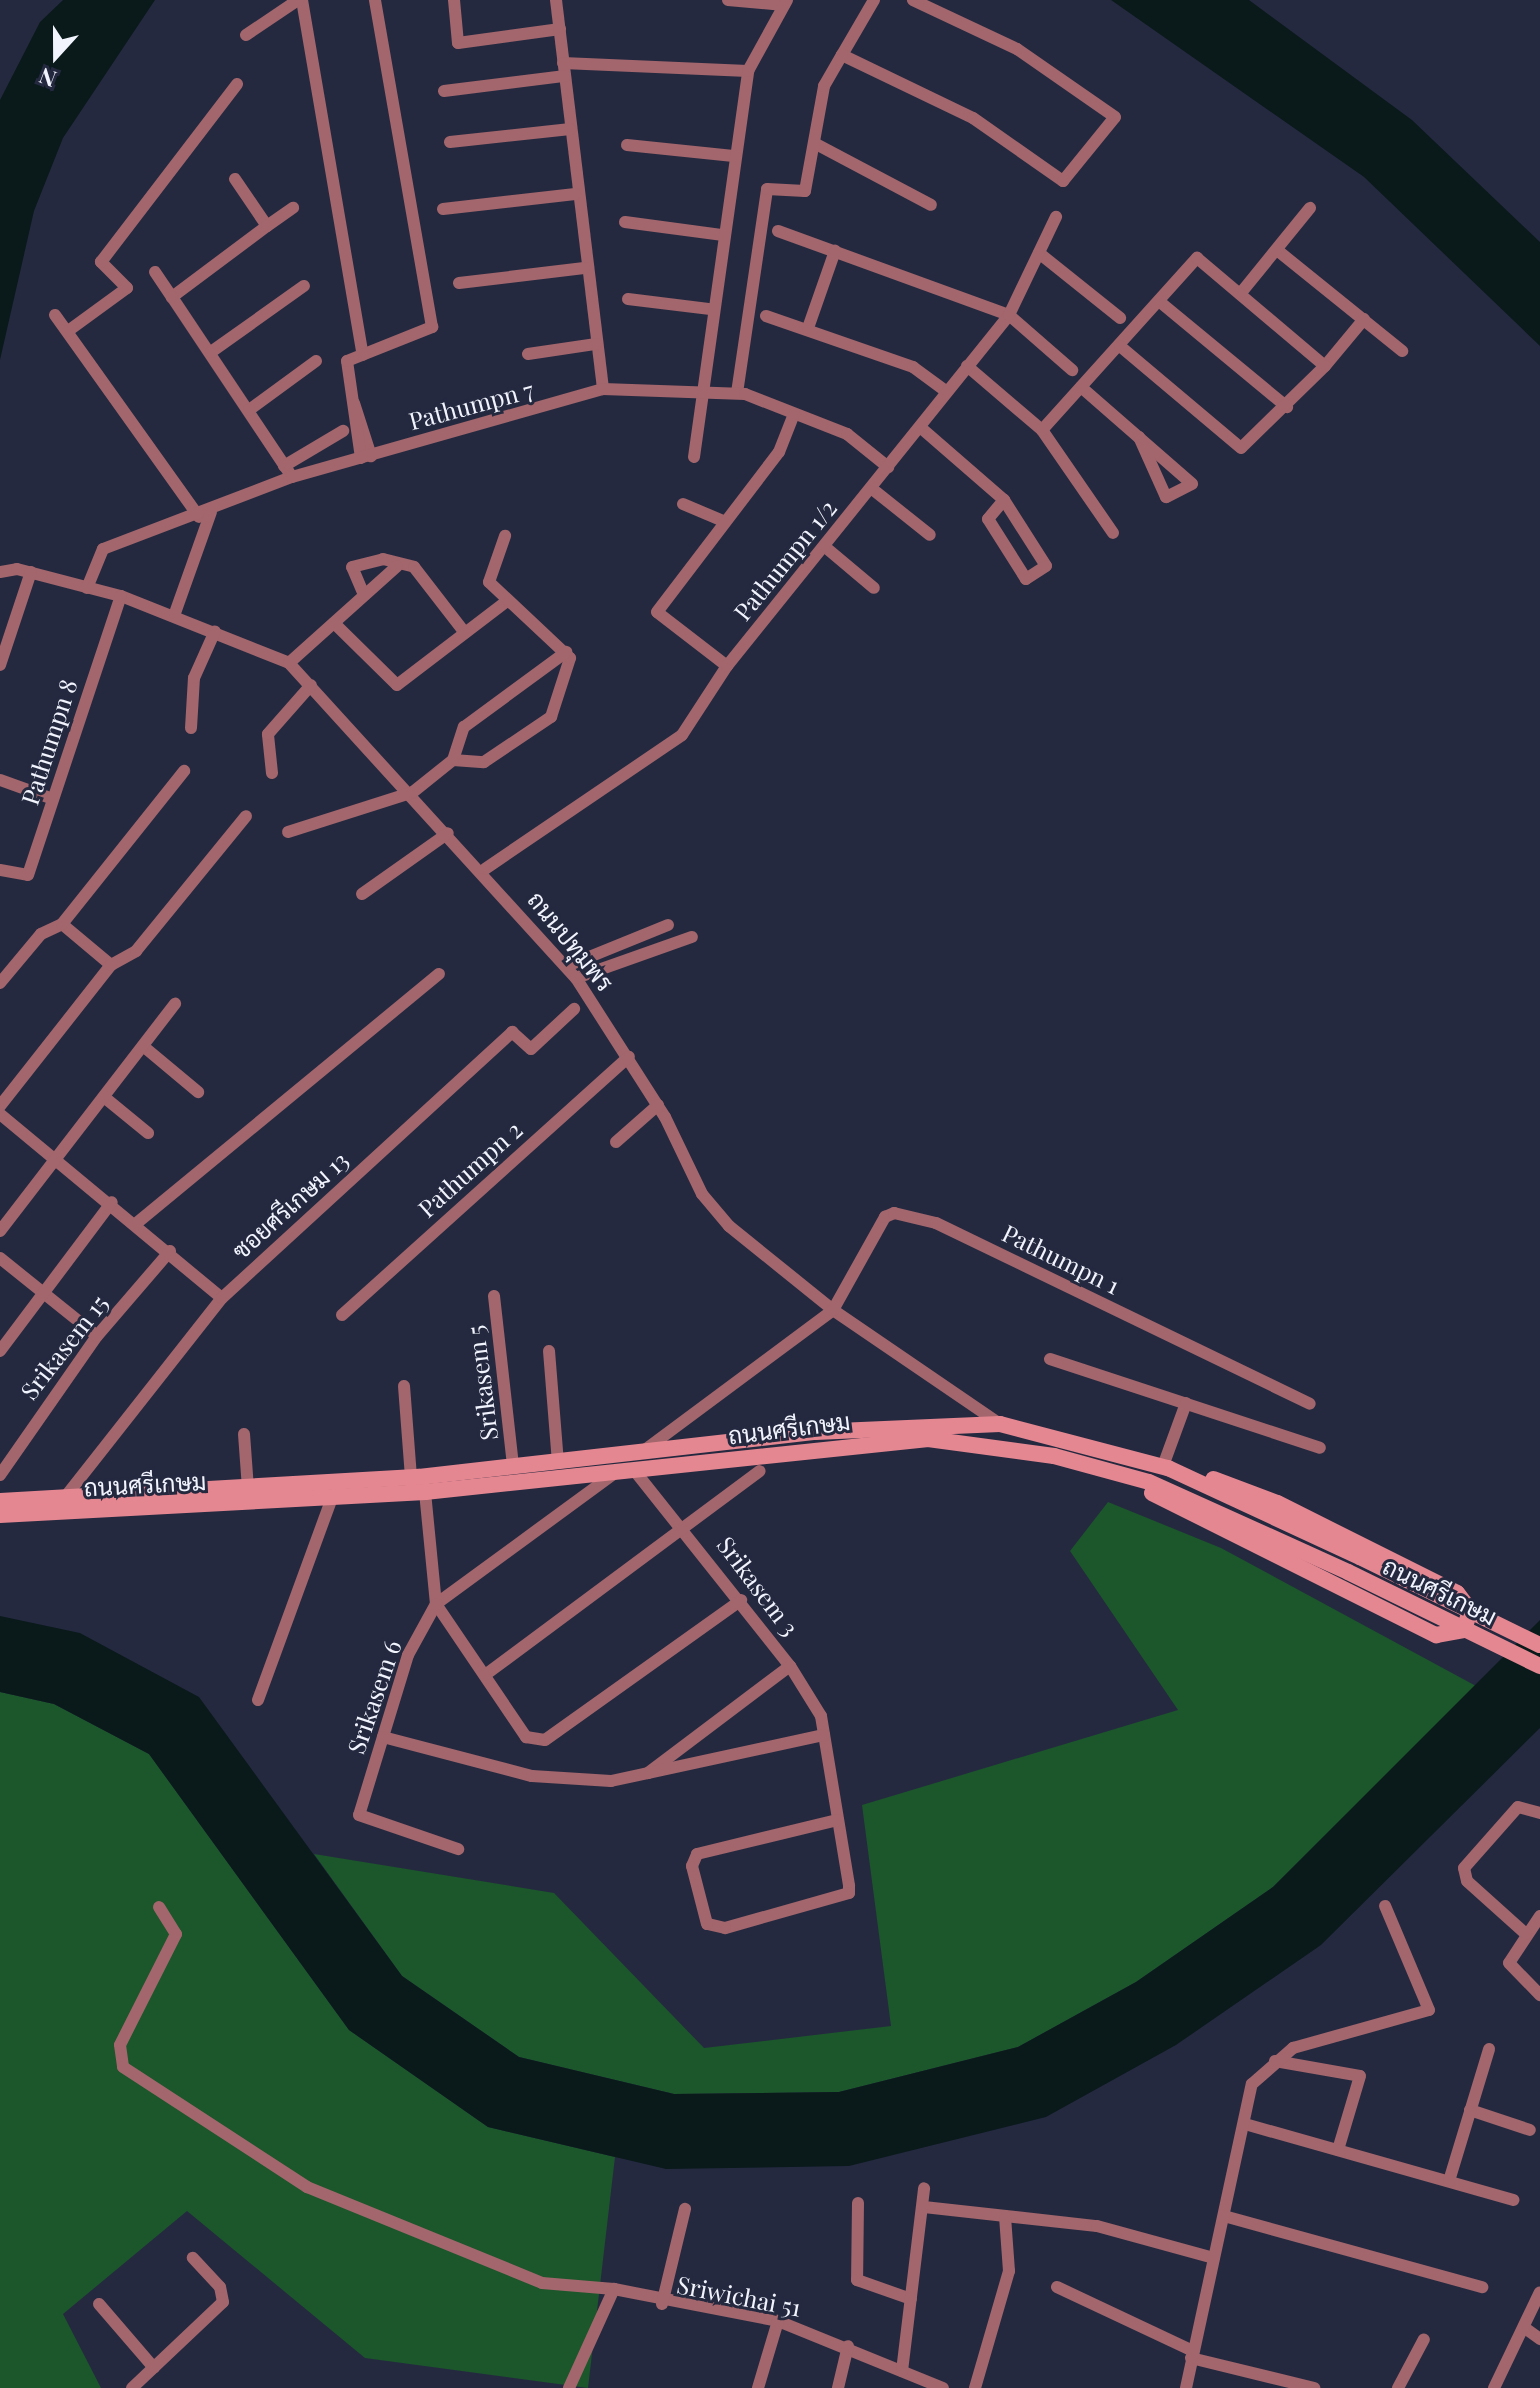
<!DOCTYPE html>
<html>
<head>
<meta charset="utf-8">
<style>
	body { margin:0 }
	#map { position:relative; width:1540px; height:2388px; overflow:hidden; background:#242940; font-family:"Playfair Display",Sarabun,serif }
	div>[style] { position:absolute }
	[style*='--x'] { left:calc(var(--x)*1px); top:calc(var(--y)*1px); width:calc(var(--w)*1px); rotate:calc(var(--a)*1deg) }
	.green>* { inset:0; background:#1c562b }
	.water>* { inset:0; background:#0a1a1b }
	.minor>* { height:12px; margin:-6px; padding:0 6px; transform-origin:6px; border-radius:6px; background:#a2666c }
	.secondary>* { height:16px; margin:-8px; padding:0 8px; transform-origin:8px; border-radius:8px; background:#e58791 }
	.secondary-bridge>* { height:16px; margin:-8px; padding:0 8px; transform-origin:8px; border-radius:8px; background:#e58791 }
	span { translate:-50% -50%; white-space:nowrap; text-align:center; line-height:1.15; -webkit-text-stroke:6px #242940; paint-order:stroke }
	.street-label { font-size:24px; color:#f1f4fd }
	.north { position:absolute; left:16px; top:16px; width:80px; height:80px; -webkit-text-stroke:6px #242940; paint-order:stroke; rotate:201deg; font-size:22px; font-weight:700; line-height:32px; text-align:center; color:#f1f4fd }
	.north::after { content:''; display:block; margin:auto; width:28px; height:36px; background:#f1f4fd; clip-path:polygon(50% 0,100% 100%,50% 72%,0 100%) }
</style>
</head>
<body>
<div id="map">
	<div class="green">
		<div style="clip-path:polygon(1108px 1502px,1221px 1548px,1476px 1686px,1273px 1887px,1136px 1982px,1018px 2047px,839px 2092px,674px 2094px,519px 2057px,402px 1976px,314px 1854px,554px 1893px,704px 2048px,891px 2026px,862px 1805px,1178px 1710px,1070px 1551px)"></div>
		<div style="clip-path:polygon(0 1692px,54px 1704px,149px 1754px,349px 2030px,488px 2127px,615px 2157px,588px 2388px,365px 2358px,187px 2211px,63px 2314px,101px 2388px,0 2388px)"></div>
	</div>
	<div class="water">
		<div style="clip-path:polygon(63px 0,155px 0,63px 138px,34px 211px,0 360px,0 100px,40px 22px)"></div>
		<div style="clip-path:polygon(1111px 0,1249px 0,1412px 120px,1540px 242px,1540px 346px,1364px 177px)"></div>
		<div style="clip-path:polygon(0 1616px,80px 1633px,199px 1697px,402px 1976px,519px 2057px,674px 2094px,839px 2092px,1018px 2047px,1136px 1982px,1273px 1887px,1540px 1620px,1540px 1728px,1321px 1945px,1176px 2045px,1046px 2117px,849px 2166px,666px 2169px,488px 2127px,349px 2030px,149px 1754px,54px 1704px,0 1692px)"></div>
	</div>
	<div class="minor">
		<div style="--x:302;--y:0;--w:360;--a:80.3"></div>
		<div style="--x:454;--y:0;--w:43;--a:84.7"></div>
		<div style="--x:458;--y:43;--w:103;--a:-7.8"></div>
		<div style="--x:556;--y:0;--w:392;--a:83.1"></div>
		<div style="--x:728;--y:0;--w:56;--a:5.1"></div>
		<div style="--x:874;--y:0;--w:64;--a:120.2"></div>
		<div style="--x:842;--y:55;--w:145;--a:25.7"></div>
		<div style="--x:973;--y:118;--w:110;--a:35"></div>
		<div style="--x:1063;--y:181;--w:82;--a:-50.9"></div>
		<div style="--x:1115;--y:117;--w:119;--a:-145.2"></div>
		<div style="--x:1017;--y:49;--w:115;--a:-154.8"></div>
		<div style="--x:246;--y:35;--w:63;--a:-33.9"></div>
		<div style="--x:563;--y:63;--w:185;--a:2.5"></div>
		<div style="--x:444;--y:91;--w:122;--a:-7.1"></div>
		<div style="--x:450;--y:142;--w:121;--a:-6.2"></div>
		<div style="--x:816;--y:144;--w:130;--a:27.9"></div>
		<div style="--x:627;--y:145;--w:107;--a:5.9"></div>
		<div style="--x:235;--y:179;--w:57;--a:55.8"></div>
		<div style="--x:267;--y:226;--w:119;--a:143.2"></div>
		<div style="--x:172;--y:297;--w:216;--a:56.3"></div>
		<div style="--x:443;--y:209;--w:133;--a:-6.5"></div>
		<div style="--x:625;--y:222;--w:99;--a:7.6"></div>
		<div style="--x:267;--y:226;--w:32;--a:-35"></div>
		<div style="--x:778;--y:231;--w:246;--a:20"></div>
		<div style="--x:1009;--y:315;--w:84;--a:41.1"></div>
		<div style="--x:1277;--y:250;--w:161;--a:38.9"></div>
		<div style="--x:1039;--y:253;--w:104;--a:38.7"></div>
		<div style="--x:155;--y:272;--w:30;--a:56"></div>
		<div style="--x:459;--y:283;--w:126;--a:-6.8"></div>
		<div style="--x:1240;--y:294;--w:111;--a:-50.9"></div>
		<div style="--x:628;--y:299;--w:83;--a:7"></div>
		<div style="--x:1160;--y:302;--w:165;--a:39.6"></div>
		<div style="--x:55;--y:315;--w:248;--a:54.5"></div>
		<div style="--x:766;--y:316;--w:156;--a:19.1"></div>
		<div style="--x:913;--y:367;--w:42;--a:36.3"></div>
		<div style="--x:808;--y:328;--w:82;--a:-70.7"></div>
		<div style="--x:68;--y:331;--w:73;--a:-36.1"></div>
		<div style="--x:127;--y:288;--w:37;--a:-135"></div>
		<div style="--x:101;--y:262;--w:224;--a:-52.6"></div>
		<div style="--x:211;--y:352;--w:114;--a:-35.4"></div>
		<div style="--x:528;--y:354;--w:69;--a:-8.4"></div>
		<div style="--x:967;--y:366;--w:99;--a:40.5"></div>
		<div style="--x:1042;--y:430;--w:125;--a:55.4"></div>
		<div style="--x:1325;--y:366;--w:61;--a:-50.3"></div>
		<div style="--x:1081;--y:387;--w:147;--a:41.1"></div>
		<div style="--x:1192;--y:484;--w:29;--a:153"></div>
		<div style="--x:1166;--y:497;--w:66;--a:-114.2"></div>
		<div style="--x:737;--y:393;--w:206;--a:-81.6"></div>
		<div style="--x:767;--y:189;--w:38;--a:3"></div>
		<div style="--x:805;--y:191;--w:107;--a:-79.7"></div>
		<div style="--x:824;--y:86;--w:36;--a:-60"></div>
		<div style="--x:354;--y:403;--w:56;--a:72.2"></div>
		<div style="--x:249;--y:410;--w:83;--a:-36.2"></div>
		<div style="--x:920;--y:427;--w:111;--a:41"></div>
		<div style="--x:1004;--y:500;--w:78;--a:57.5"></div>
		<div style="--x:1046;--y:566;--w:24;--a:147"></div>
		<div style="--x:1026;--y:579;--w:71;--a:-122.3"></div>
		<div style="--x:988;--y:519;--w:25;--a:-50"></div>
		<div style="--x:1042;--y:430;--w:232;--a:-48"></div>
		<div style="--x:1197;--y:258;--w:167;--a:40.2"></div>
		<div style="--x:1325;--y:366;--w:117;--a:135.7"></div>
		<div style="--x:1241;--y:448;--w:158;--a:-139.9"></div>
		<div style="--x:694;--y:457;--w:390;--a:-82"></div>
		<div style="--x:748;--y:71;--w:81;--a:-61.2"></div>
		<div style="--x:361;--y:458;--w:98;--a:-98.2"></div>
		<div style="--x:347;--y:361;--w:92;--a:-21.8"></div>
		<div style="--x:432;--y:327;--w:332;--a:-99.9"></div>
		<div style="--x:284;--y:466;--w:69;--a:-30.7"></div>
		<div style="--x:871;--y:488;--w:75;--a:38.5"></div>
		<div style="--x:683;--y:504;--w:43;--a:23"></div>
		<div style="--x:824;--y:546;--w:65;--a:40"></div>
		<div style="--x:0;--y:572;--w:17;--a:-10"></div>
		<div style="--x:17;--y:569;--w:107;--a:14.6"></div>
		<div style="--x:121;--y:596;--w:181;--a:21.7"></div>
		<div style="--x:289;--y:663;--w:426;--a:47.7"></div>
		<div style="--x:576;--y:978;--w:165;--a:57.4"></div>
		<div style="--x:665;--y:1117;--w:85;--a:64.3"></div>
		<div style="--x:702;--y:1194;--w:42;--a:49.8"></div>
		<div style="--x:729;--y:1226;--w:134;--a:38.9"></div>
		<div style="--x:833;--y:1310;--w:202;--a:34.3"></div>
		<div style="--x:87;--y:588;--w:42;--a:-67.7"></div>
		<div style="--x:103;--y:549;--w:202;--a:-20.9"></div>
		<div style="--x:292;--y:477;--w:323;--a:-15.8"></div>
		<div style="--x:603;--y:389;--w:142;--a:2"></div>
		<div style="--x:745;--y:394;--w:110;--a:21.4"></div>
		<div style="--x:847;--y:434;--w:53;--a:38.8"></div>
		<div style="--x:364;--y:595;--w:30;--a:-113"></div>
		<div style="--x:352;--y:567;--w:32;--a:-14"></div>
		<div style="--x:383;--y:559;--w:32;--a:14"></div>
		<div style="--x:414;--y:567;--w:83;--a:52.3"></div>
		<div style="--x:175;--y:613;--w:107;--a:-70.4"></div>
		<div style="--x:334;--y:623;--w:88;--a:44.5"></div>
		<div style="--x:397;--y:685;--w:138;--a:-37.4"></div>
		<div style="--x:289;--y:663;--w:145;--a:-41.9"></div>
		<div style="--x:0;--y:665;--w:98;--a:-71.6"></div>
		<div style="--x:727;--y:666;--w:88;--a:-142.4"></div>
		<div style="--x:657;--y:612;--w:201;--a:-52.7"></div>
		<div style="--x:779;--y:452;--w:41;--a:-68.5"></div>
		<div style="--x:191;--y:728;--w:50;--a:-86.6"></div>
		<div style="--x:194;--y:678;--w:51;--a:-65.9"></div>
		<div style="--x:453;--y:760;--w:31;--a:4"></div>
		<div style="--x:484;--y:762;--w:81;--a:-33.9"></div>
		<div style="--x:551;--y:717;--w:62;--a:-72.1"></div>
		<div style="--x:570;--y:658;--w:111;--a:-136.8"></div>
		<div style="--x:489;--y:582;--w:49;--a:-70.8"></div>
		<div style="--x:272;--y:773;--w:39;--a:-96"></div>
		<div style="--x:268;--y:734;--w:65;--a:-48.7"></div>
		<div style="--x:0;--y:780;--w:56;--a:19.7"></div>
		<div style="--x:288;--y:832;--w:131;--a:-17.7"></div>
		<div style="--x:413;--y:792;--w:51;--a:-38.7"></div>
		<div style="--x:453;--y:760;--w:35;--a:-72"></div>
		<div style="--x:464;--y:727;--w:127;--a:-36.3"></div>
		<div style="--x:485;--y:869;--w:238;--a:-34.2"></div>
		<div style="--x:682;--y:735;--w:82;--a:-56.9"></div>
		<div style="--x:727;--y:666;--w:450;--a:-51.2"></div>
		<div style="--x:1009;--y:315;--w:109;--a:-64.4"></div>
		<div style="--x:0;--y:870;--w:28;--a:10"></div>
		<div style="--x:28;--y:875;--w:294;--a:-71.6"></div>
		<div style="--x:362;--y:894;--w:105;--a:-35.3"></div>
		<div style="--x:62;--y:924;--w:64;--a:39.9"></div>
		<div style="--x:567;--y:966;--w:109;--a:-22.1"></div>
		<div style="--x:576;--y:978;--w:123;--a:-19.5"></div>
		<div style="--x:0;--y:983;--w:64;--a:-50.1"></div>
		<div style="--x:41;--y:934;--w:23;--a:-25"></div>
		<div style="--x:62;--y:924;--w:196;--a:-51.4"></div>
		<div style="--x:143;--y:1046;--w:72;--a:39.9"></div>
		<div style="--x:104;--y:1097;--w:57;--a:39.3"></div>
		<div style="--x:0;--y:1106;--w:179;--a:-51.8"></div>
		<div style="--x:111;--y:965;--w:29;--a:-29"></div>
		<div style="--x:136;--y:951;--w:174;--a:-50.8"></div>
		<div style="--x:0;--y:1114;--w:288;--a:39.7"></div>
		<div style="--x:616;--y:1142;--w:56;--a:-41.4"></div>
		<div style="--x:138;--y:1222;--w:390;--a:-39.5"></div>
		<div style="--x:0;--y:1231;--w:287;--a:-52.4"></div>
		<div style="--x:0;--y:1258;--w:124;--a:38.8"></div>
		<div style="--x:494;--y:1296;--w:170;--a:83.6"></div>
		<div style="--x:342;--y:1315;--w:386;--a:-42"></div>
		<div style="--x:0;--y:1351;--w:186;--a:-53.1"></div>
		<div style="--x:549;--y:1351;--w:112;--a:85.4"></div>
		<div style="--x:1050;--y:1359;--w:284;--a:18.2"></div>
		<div style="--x:404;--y:1386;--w:92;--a:85.6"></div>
		<div style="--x:244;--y:1434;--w:54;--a:85.8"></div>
		<div style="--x:642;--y:1452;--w:238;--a:-36.6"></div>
		<div style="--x:833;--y:1310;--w:107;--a:-60.8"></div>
		<div style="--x:885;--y:1217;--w:10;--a:-24"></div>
		<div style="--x:894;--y:1213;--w:43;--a:13.4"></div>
		<div style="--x:936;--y:1223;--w:415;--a:25.8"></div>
		<div style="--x:1163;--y:1466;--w:67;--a:-69.9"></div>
		<div style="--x:634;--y:1470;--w:251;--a:51.5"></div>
		<div style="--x:790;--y:1666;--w:178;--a:143"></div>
		<div style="--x:615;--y:1473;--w:222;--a:143.8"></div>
		<div style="--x:436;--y:1604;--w:161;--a:55.9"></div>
		<div style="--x:526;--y:1737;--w:19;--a:9"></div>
		<div style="--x:545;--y:1740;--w:241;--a:-35.5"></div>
		<div style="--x:0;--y:1475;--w:169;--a:-55.1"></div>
		<div style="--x:97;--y:1336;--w:112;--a:-49.3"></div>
		<div style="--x:425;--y:1492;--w:113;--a:84.4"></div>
		<div style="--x:436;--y:1604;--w:58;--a:118.8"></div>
		<div style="--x:408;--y:1655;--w:167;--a:107"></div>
		<div style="--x:359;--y:1815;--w:105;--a:19"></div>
		<div style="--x:66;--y:1496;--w:252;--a:-51.8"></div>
		<div style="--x:222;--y:1298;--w:394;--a:-42.5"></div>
		<div style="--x:512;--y:1032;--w:25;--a:42"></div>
		<div style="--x:531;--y:1049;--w:59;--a:-42.9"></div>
		<div style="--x:790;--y:1666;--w:59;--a:58.2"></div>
		<div style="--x:821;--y:1716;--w:172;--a:80.6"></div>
		<div style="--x:849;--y:1886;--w:7;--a:90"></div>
		<div style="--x:849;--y:1893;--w:129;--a:164.2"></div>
		<div style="--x:725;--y:1928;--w:18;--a:-167"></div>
		<div style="--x:707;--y:1924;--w:60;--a:-104.5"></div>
		<div style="--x:692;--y:1866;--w:13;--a:-67"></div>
		<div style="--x:697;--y:1854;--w:145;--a:-13.6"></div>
		<div style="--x:485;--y:1675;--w:342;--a:-36.6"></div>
		<div style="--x:258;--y:1700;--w:215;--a:-69.9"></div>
		<div style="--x:383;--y:1737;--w:154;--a:14.7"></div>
		<div style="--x:532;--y:1776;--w:79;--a:3.6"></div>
		<div style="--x:611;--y:1781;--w:218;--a:-12.2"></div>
		<div style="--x:159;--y:1907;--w:32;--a:58"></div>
		<div style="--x:176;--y:1934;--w:124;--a:116.8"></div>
		<div style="--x:120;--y:2045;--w:22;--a:82"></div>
		<div style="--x:123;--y:2067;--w:220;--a:33.1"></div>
		<div style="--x:307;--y:2187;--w:254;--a:22.2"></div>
		<div style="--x:542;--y:2283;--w:72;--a:4.8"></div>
		<div style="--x:614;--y:2289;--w:167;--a:11"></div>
		<div style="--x:778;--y:2321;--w:178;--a:22.1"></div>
		<div style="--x:1540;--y:1916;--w:56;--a:123.4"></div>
		<div style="--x:1509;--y:1963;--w:45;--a:45.9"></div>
		<div style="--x:1526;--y:1934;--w:79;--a:-138.1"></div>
		<div style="--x:1467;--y:1881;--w:13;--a:-103"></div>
		<div style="--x:1464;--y:1868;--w:81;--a:-48.5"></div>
		<div style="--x:1518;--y:1807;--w:23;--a:15"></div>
		<div style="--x:1275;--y:2061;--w:86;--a:10"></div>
		<div style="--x:1360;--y:2076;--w:77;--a:106.6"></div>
		<div style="--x:1470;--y:2110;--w:63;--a:18.4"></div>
		<div style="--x:1245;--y:2124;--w:279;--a:15.8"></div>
		<div style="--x:1449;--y:2181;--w:138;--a:-73.1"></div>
		<div style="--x:858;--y:2203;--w:77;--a:90.7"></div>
		<div style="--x:857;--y:2280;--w:57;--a:19.4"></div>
		<div style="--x:924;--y:2207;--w:174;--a:6.3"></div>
		<div style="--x:1097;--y:2226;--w:121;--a:15.3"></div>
		<div style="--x:1224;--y:2216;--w:268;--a:15.4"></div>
		<div style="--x:1057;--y:2287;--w:150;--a:25.2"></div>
		<div style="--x:99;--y:2304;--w:84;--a:49.3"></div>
		<div style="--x:662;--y:2304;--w:98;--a:-76.4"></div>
		<div style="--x:1525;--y:2328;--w:19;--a:36"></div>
		<div style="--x:1191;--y:2358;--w:127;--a:13.7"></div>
		<div style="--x:902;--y:2371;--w:184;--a:-83.1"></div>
		<div style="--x:132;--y:2388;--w:125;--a:-43.4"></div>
		<div style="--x:223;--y:2302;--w:15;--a:-101"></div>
		<div style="--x:220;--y:2287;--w:40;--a:-133"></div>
		<div style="--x:569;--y:2388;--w:109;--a:-65.6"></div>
		<div style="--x:758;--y:2388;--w:70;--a:-73.4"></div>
		<div style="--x:838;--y:2388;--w:43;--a:-76.6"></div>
		<div style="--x:975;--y:2388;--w:122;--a:-73.8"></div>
		<div style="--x:1009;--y:2271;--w:55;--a:-94.2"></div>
		<div style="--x:1186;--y:2388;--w:311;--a:-77.8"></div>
		<div style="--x:1252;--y:2084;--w:55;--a:-41.3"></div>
		<div style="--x:1293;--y:2048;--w:141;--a:-15.6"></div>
		<div style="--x:1429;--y:2010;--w:113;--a:-112.9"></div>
		<div style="--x:1398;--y:2388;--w:55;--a:-62"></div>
		<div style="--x:1494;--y:2388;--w:106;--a:-64.4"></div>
	</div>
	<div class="secondary">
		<div style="--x:1152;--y:1493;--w:318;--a:26.6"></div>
		<div style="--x:1436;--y:1635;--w:28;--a:-10"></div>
		<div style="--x:1464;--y:1630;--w:21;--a:-73"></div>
		<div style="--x:1470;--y:1610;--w:21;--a:-127"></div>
		<div style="--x:1457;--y:1593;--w:201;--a:-153.4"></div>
		<div style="--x:1277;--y:1503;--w:68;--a:-159.4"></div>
		<div style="--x:0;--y:1501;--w:420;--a:-3.3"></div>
		<div style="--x:419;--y:1477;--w:399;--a:-6.5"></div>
		<div style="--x:815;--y:1432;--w:185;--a:-2.5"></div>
		<div style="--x:1000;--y:1424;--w:174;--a:14.7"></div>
		<div style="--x:1168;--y:1468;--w:212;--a:24.9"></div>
		<div style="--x:0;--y:1515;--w:426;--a:-3.1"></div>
		<div style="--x:425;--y:1492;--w:506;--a:-6.01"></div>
		<div style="--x:928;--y:1439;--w:127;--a:7.7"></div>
		<div style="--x:1054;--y:1456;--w:98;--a:15.3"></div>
		<div style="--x:1149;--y:1482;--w:218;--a:24.3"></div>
	</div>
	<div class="secondary-bridge">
		<div style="--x:1360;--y:1557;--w:200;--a:26.1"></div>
		<div style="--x:1348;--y:1572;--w:214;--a:26.1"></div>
	</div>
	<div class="street-label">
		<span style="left:471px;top:405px;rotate:-15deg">Pathumpn 7</span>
		<span style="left:785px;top:560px;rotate:-51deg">Pathumpn 1/2</span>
		<span style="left:49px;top:742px;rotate:-72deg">Pathumpn 8</span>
		<span style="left:571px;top:941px;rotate:51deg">ถนนปทุมพร</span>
		<span style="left:470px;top:1169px;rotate:-42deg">Pathumpn 2</span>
		<span style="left:290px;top:1205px;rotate:-42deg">ซอยศรีเกษม 13</span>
		<span style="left:1061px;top:1259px;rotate:26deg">Pathumpn 1</span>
		<span style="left:64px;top:1347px;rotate:-52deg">Srikasem 15</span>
		<span style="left:482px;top:1383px;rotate:-97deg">Srikasem 5</span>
		<span style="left:789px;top:1428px;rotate:-7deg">ถนนศรีเกษม</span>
		<span style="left:145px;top:1484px;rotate:-3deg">ถนนศรีเกษม</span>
		<span style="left:758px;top:1586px;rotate:53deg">Srikasem 3</span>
		<span style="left:1440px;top:1591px;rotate:26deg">ถนนศรีเกษม</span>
		<span style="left:374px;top:1697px;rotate:-71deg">Srikasem 6</span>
		<span style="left:739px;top:2296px;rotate:11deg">Sriwichai 51</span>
	</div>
	<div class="north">N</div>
</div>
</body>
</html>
